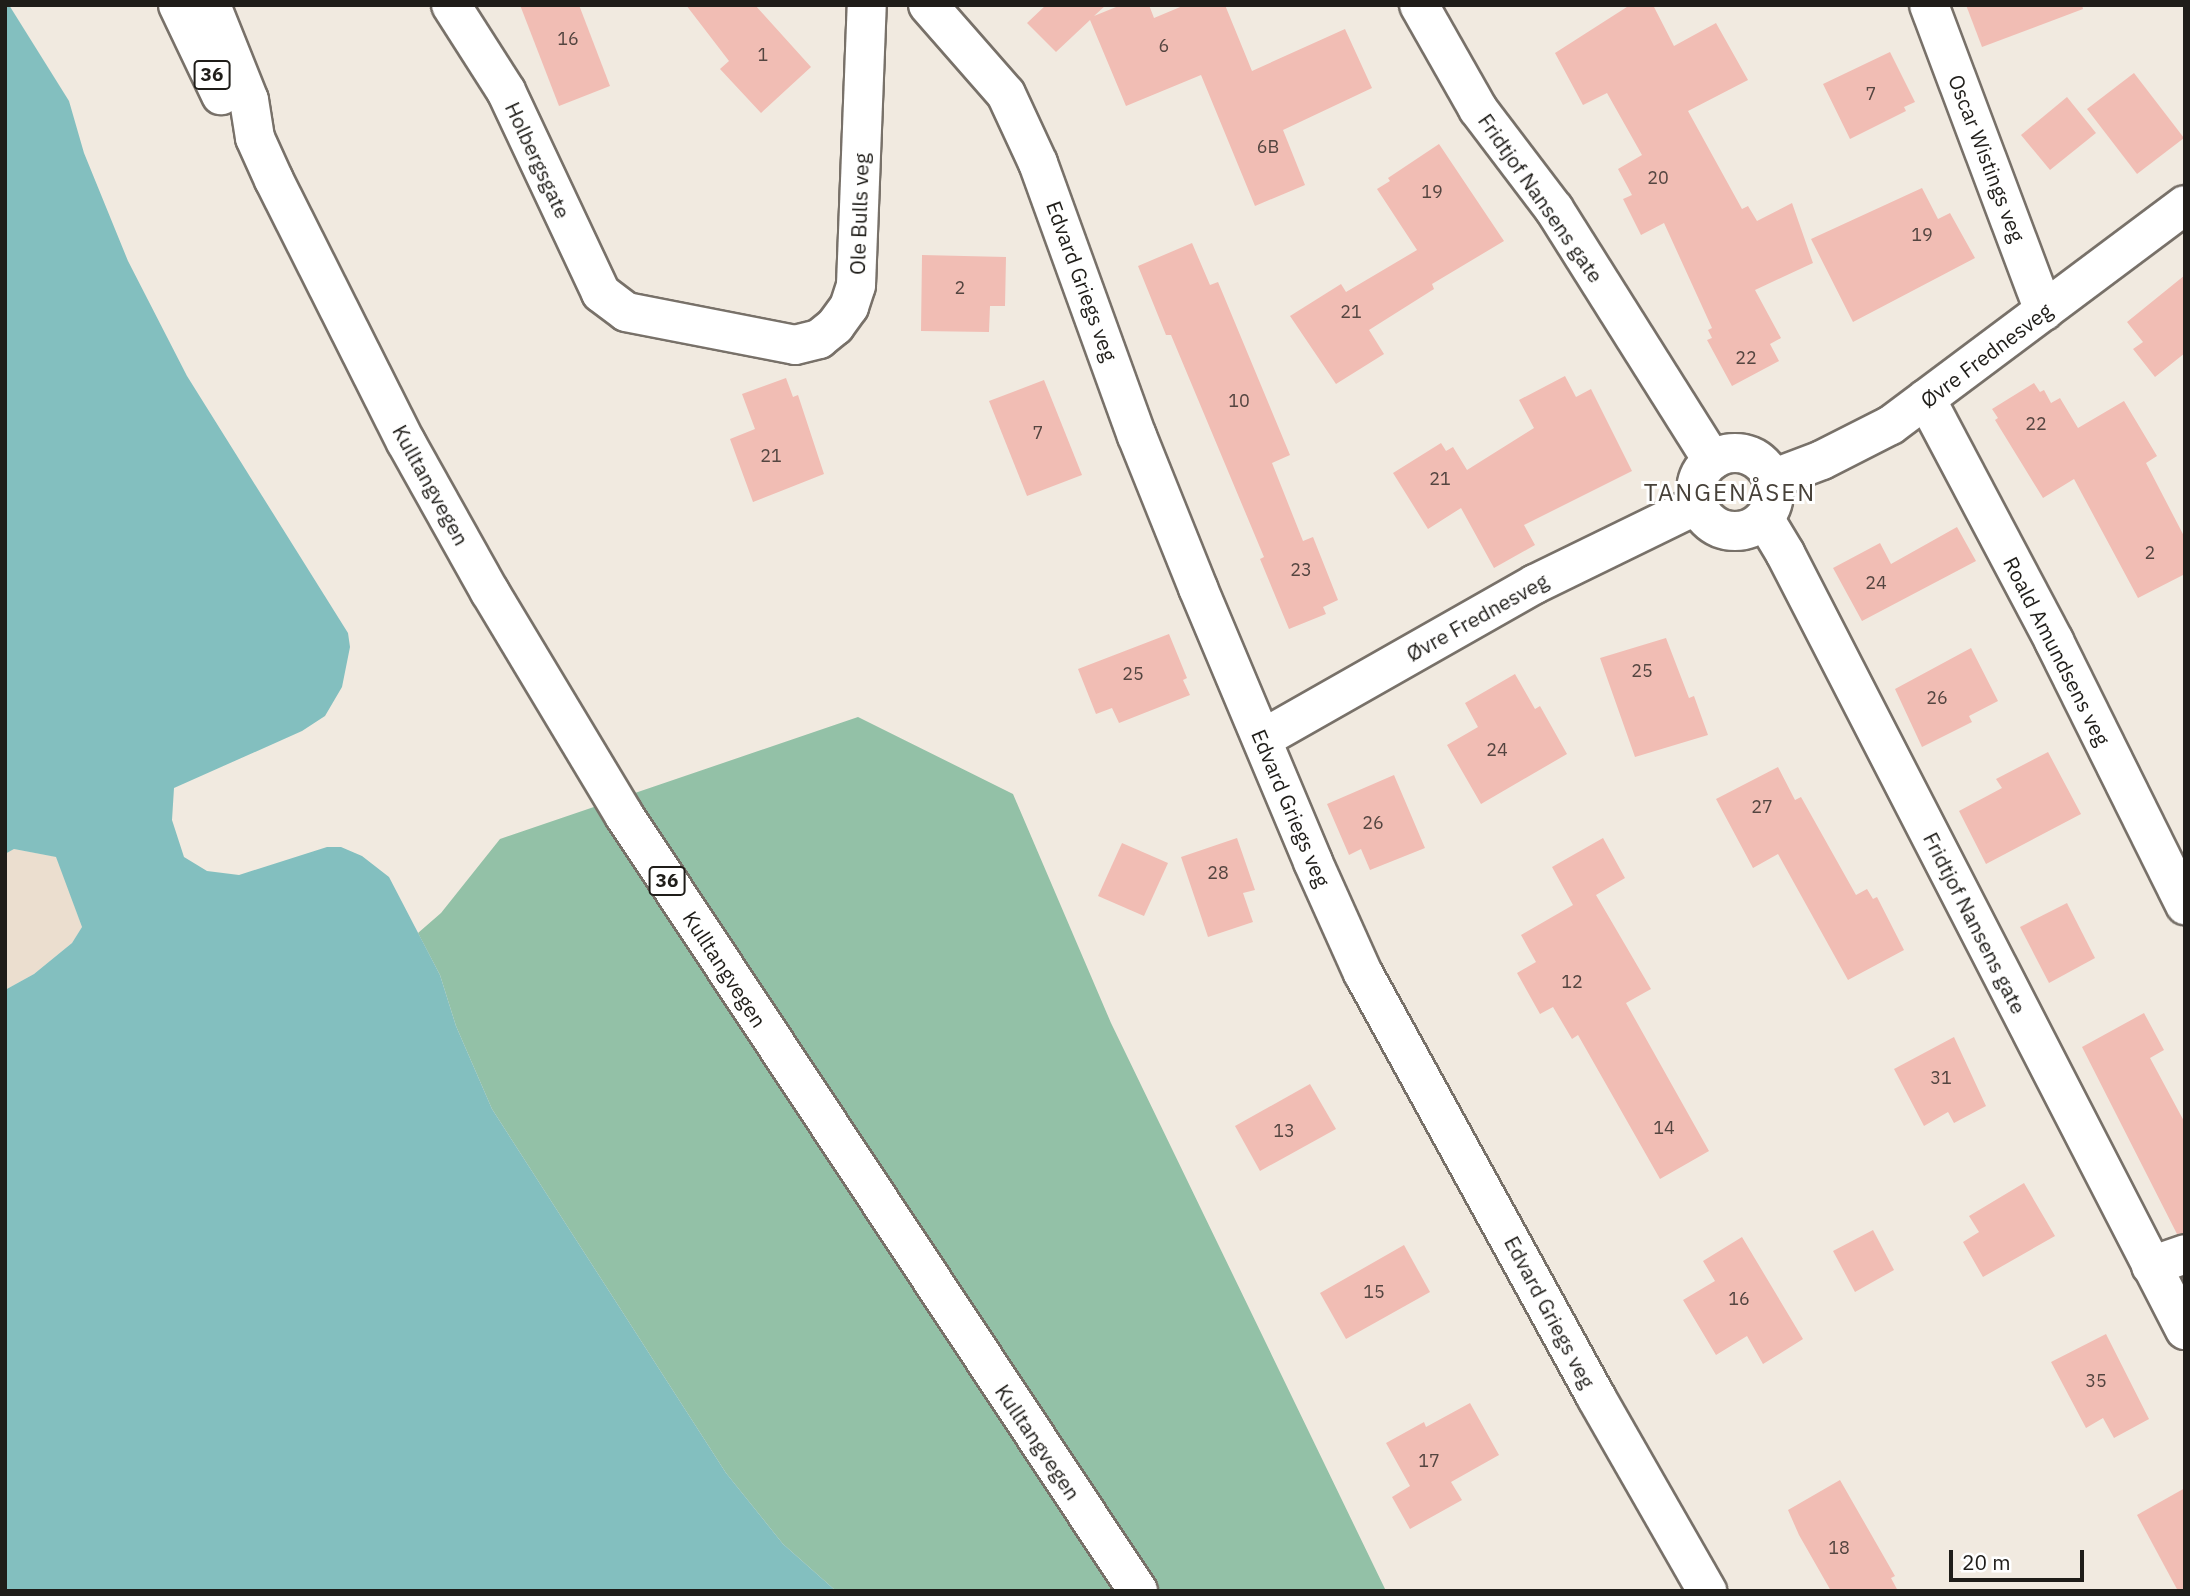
<!DOCTYPE html>
<html>
<head>
<meta charset="utf-8">
<style>
	body { margin:0 }
	#map { position:relative; width:2190px; height:1596px; overflow:hidden; background:#f1eae0; font-family:"IBM Plex Sans",sans-serif }
	div>[style] { position:absolute }
	[style*='--x'] { left:calc(var(--x)*1px); top:calc(var(--y)*1px); width:calc(var(--w)*1px); rotate:calc(var(--a)*1deg) }
	.built>* { inset:0; background:#ebdecf }
	.forest>* { inset:0; background:#93c1a7 }
	.water>* { inset:0; background:#83bfbf }
	.building>* { inset:0; background:#f1bdb4 }
	.roads { filter:drop-shadow(2px 0 #787169) drop-shadow(-2px 0 #787169) drop-shadow(0 2px #787169) drop-shadow(0 -2px #787169) }
	.street>* { height:38px; margin:-19px; padding:0 19px; transform-origin:19px; border-radius:19px; background:#fff }
	.street>.ring { margin:-19px; padding:0; box-sizing:content-box; background:none; border:38px solid #fff; border-radius:50% }
	.highway>* { height:38px; margin:-19px; padding:0 19px; transform-origin:19px; border-radius:19px; background:#fff }
	span { translate:-50% -50%; white-space:nowrap; text-align:center; line-height:1.15; -webkit-text-stroke:6px #fff; paint-order:stroke }
	.number-label { font-size:18px; color:#544540 }
	.number-label span { -webkit-text-stroke-width:0 }
	.shield-label span { padding:2px 5px; background:#fff; border:2px solid; border-radius:5px; -webkit-text-stroke-width:0 }
	.shield-label { font-size:19px; color:#1f1d19; font-weight:700 }
	.street-label { font-size:21px; color:#1f1d19 }
	.quarter-label { font-size:24px; color:#474139; letter-spacing:2px }
	.frame { position:absolute; inset:0; border:7px solid #1f1d19; pointer-events:none }
	.scale { position:absolute; left:1949px; top:1550px; width:135px; height:32px; box-sizing:border-box; border:4px solid #1f1d19; border-top:0; padding-left:9px; font-size:21px; line-height:24px; white-space:nowrap; color:#1f1d19; -webkit-text-stroke:5px #fff; paint-order:stroke }
</style>
</head>
<body>
<div id="map">
	<div class="built">
		<div style="clip-path:polygon(14px 849px,57px 857px,82px 927px,72px 943px,34px 974px,5px 990px,5px 854px)"></div>
	</div>
	<div class="forest">
		<div style="clip-path:polygon(858px 717px,1013px 794px,1111px 1023px,1386px 1591px,836px 1591px,783px 1544px,726px 1473px,492px 1109px,456px 1026px,440px 975px,418px 933px,441px 913px,500px 839px)"></div>
	</div>
	<div class="water">
		<div style="clip-path:polygon(5px 5px,9px 5px,69px 101px,84px 153px,128px 261px,187px 376px,348px 633px,350px 647px,342px 687px,325px 716px,302px 731px,174px 788px,172px 820px,184px 857px,207px 871px,239px 875px,327px 847px,341px 847px,362px 856px,389px 877px,440px 975px,456px 1026px,492px 1109px,726px 1473px,783px 1544px,836px 1591px,5px 1591px,5px 990px,34px 974px,72px 943px,82px 927px,56px 857px,14px 849px,5px 854px)"></div>
	</div>
	<div class="building">
		<div style="clip-path:polygon(520px 5px,579px 5px,610px 86px,559px 106px)"></div>
		<div style="clip-path:polygon(686px 5px,755px 5px,811px 67px,761px 113px,720px 69px,729px 61px)"></div>
		<div style="clip-path:polygon(1046px 5px,1106px 5px,1094px 16px,1121px 5px,1149px 5px,1154px 18px,1185px 5px,1225px 5px,1252px 71px,1345px 29px,1372px 88px,1283px 130px,1305px 185px,1255px 206px,1201px 75px,1126px 106px,1090px 20px,1056px 52px,1027px 23px)"></div>
		<div style="clip-path:polygon(1630px 5px,1653px 5px,1674px 46px,1716px 23px,1748px 80px,1688px 111px,1742px 209px,1748px 206px,1757px 221px,1792px 203px,1813px 263px,1755px 290px,1781px 338px,1770px 344px,1779px 361px,1732px 386px,1707px 340px,1712px 338px,1708px 330px,1712px 328px,1664px 223px,1641px 235px,1623px 199px,1632px 195px,1618px 169px,1642px 155px,1607px 93px,1583px 105px,1555px 53px)"></div>
		<div style="clip-path:polygon(1966px 5px,2082px 5px,2083px 9px,1982px 47px)"></div>
		<div style="clip-path:polygon(1890px 52px,1915px 102px,1904px 107px,1906px 111px,1850px 139px,1823px 84px)"></div>
		<div style="clip-path:polygon(2134px 73px,2184px 138px,2137px 174px,2087px 109px)"></div>
		<div style="clip-path:polygon(2067px 97px,2096px 133px,2050px 170px,2021px 135px)"></div>
		<div style="clip-path:polygon(1439px 144px,1504px 241px,1432px 284px,1434px 289px,1369px 330px,1384px 354px,1336px 384px,1290px 316px,1341px 284px,1346px 292px,1417px 250px,1377px 189px,1390px 181px,1388px 178px)"></div>
		<div style="clip-path:polygon(1922px 188px,1938px 219px,1950px 213px,1975px 258px,1853px 322px,1811px 239px)"></div>
		<div style="clip-path:polygon(1192px 243px,1210px 285px,1218px 282px,1290px 455px,1272px 463px,1303px 541px,1313px 537px,1338px 600px,1323px 607px,1326px 614px,1289px 629px,1260px 559px,1264px 557px,1171px 335px,1166px 335px,1138px 266px)"></div>
		<div style="clip-path:polygon(922px 255px,1006px 257px,1005px 306px,990px 306px,989px 332px,921px 331px)"></div>
		<div style="clip-path:polygon(2185px 275px,2185px 353px,2155px 377px,2133px 349px,2143px 342px,2127px 322px)"></div>
		<div style="clip-path:polygon(1565px 376px,1576px 397px,1591px 389px,1632px 471px,1524px 525px,1535px 545px,1494px 568px,1461px 508px,1428px 529px,1393px 473px,1441px 443px,1446px 451px,1453px 447px,1467px 470px,1534px 428px,1519px 400px)"></div>
		<div style="clip-path:polygon(786px 378px,793px 397px,798px 395px,824px 474px,753px 502px,730px 439px,755px 429px,742px 394px)"></div>
		<div style="clip-path:polygon(1044px 380px,1082px 475px,1027px 496px,989px 401px)"></div>
		<div style="clip-path:polygon(2034px 383px,2040px 392px,2044px 390px,2051px 403px,2060px 398px,2078px 428px,2124px 401px,2157px 456px,2146px 463px,2185px 538px,2185px 574px,2138px 598px,2074px 479px,2043px 498px,1995px 420px,1998px 418px,1992px 409px)"></div>
		<div style="clip-path:polygon(1957px 527px,1976px 561px,1862px 621px,1833px 568px,1880px 543px,1891px 564px)"></div>
		<div style="clip-path:polygon(1169px 634px,1187px 678px,1183px 680px,1190px 695px,1119px 723px,1112px 708px,1096px 714px,1078px 669px)"></div>
		<div style="clip-path:polygon(1666px 638px,1689px 698px,1694px 696px,1708px 735px,1635px 757px,1600px 658px)"></div>
		<div style="clip-path:polygon(1971px 648px,1998px 701px,1969px 716px,1972px 722px,1922px 747px,1895px 689px)"></div>
		<div style="clip-path:polygon(1515px 674px,1535px 709px,1540px 706px,1567px 754px,1481px 804px,1447px 745px,1478px 727px,1465px 703px)"></div>
		<div style="clip-path:polygon(2048px 752px,2081px 814px,1986px 864px,1959px 811px,2002px 788px,1996px 779px)"></div>
		<div style="clip-path:polygon(1778px 767px,1795px 800px,1801px 797px,1856px 895px,1867px 889px,1873px 899px,1877px 897px,1904px 950px,1848px 980px,1778px 854px,1753px 868px,1716px 799px)"></div>
		<div style="clip-path:polygon(1394px 775px,1425px 848px,1370px 870px,1361px 849px,1349px 855px,1327px 804px)"></div>
		<div style="clip-path:polygon(1237px 838px,1255px 890px,1243px 893px,1253px 922px,1208px 937px,1181px 857px)"></div>
		<div style="clip-path:polygon(1603px 838px,1625px 878px,1596px 895px,1651px 989px,1626px 1003px,1709px 1151px,1660px 1179px,1578px 1035px,1572px 1039px,1553px 1007px,1540px 1014px,1517px 973px,1536px 962px,1521px 935px,1573px 905px,1552px 867px)"></div>
		<div style="clip-path:polygon(1122px 843px,1168px 863px,1144px 916px,1098px 896px)"></div>
		<div style="clip-path:polygon(2067px 903px,2095px 958px,2049px 983px,2020px 927px)"></div>
		<div style="clip-path:polygon(2144px 1013px,2164px 1050px,2150px 1058px,2185px 1123px,2185px 1233px,2177px 1234px,2082px 1047px)"></div>
		<div style="clip-path:polygon(1954px 1037px,1986px 1106px,1954px 1123px,1948px 1112px,1924px 1126px,1894px 1069px)"></div>
		<div style="clip-path:polygon(1310px 1084px,1336px 1129px,1260px 1171px,1235px 1126px)"></div>
		<div style="clip-path:polygon(2024px 1183px,2055px 1236px,1983px 1277px,1963px 1242px,1979px 1232px,1969px 1216px)"></div>
		<div style="clip-path:polygon(1873px 1230px,1894px 1270px,1855px 1292px,1833px 1251px)"></div>
		<div style="clip-path:polygon(1742px 1237px,1803px 1339px,1763px 1364px,1747px 1336px,1716px 1355px,1683px 1300px,1715px 1281px,1703px 1261px)"></div>
		<div style="clip-path:polygon(1404px 1245px,1430px 1292px,1346px 1339px,1320px 1293px)"></div>
		<div style="clip-path:polygon(2106px 1334px,2149px 1419px,2114px 1438px,2103px 1418px,2086px 1428px,2051px 1362px)"></div>
		<div style="clip-path:polygon(1470px 1403px,1499px 1455px,1451px 1482px,1462px 1500px,1410px 1529px,1392px 1497px,1410px 1486px,1386px 1443px,1424px 1422px,1426px 1427px)"></div>
		<div style="clip-path:polygon(1840px 1480px,1895px 1576px,1891px 1578px,1898px 1591px,1831px 1591px,1799px 1535px,1788px 1510px)"></div>
		<div style="clip-path:polygon(2185px 1488px,2185px 1591px,2178px 1591px,2137px 1515px)"></div>
	</div>
	<div class="roads">
		<div class="street">
			<div style="--x:451;--y:5;--w:102;--a:57.4"></div>
			<div style="--x:506;--y:91;--w:223;--a:64.8"></div>
			<div style="--x:601;--y:293;--w:31;--a:37"></div>
			<div style="--x:626;--y:312;--w:172;--a:11"></div>
			<div style="--x:795;--y:345;--w:25;--a:-14"></div>
			<div style="--x:819;--y:339;--w:21;--a:-39"></div>
			<div style="--x:835;--y:326;--w:24;--a:-54"></div>
			<div style="--x:849;--y:307;--w:23;--a:-72"></div>
			<div style="--x:856;--y:285;--w:280;--a:-87.8"></div>
			<div style="--x:928;--y:5;--w:118;--a:48.8"></div>
			<div style="--x:1006;--y:94;--w:76;--a:65.1"></div>
			<div style="--x:1038;--y:163;--w:290;--a:70.1"></div>
			<div style="--x:1137;--y:436;--w:164;--a:68.1"></div>
			<div style="--x:1198;--y:588;--w:297;--a:67.2"></div>
			<div style="--x:1313;--y:862;--w:122;--a:65.8"></div>
			<div style="--x:1363;--y:973;--w:484;--a:61.2"></div>
			<div style="--x:1596;--y:1397;--w:224;--a:60.2"></div>
			<div style="--x:1419;--y:5;--w:120;--a:60.4"></div>
			<div style="--x:1478;--y:109;--w:126;--a:52.8"></div>
			<div style="--x:1554;--y:209;--w:297;--a:57.8"></div>
			<div style="--x:1929;--y:5;--w:327;--a:69.4"></div>
			<div style="--x:1926;--y:399;--w:274;--a:62.1"></div>
			<div style="--x:2054;--y:641;--w:295;--a:63.6"></div>
			<div class="ring" style="left:1696px;top:453px;width:40px;height:40px"></div>
			<div style="--x:1772;--y:479;--w:53;--a:-20.8"></div>
			<div style="--x:1822;--y:460;--w:77;--a:-26.9"></div>
			<div style="--x:1891;--y:425;--w:367;--a:-36.8"></div>
			<div style="--x:1764;--y:518;--w:41;--a:59"></div>
			<div style="--x:1785;--y:553;--w:874;--a:62.76"></div>
			<div style="--x:1262;--y:739;--w:314;--a:-29.6"></div>
			<div style="--x:1535;--y:584;--w:180;--a:-26"></div>
			<div style="--x:2151;--y:1266;--w:36;--a:-19"></div>
		</div>
		<div class="highway">
			<div style="--x:178;--y:5;--w:100;--a:64.5"></div>
			<div style="--x:211;--y:5;--w:102;--a:68.2"></div>
			<div style="--x:249;--y:100;--w:38;--a:81"></div>
			<div style="--x:255;--y:138;--w:46;--a:65.7"></div>
			<div style="--x:274;--y:180;--w:293;--a:63.3"></div>
			<div style="--x:406;--y:442;--w:172;--a:60.8"></div>
			<div style="--x:490;--y:592;--w:260;--a:59"></div>
			<div style="--x:624;--y:815;--w:931;--a:56.48"></div>
		</div>
	</div>
	<div class="number-label">
		<span style="left:568px;top:39px">16</span>
		<span style="left:1164px;top:46px">6</span>
		<span style="left:763px;top:55px">1</span>
		<span style="left:1871px;top:94px">7</span>
		<span style="left:1268px;top:147px">6B</span>
		<span style="left:1658px;top:178px">20</span>
		<span style="left:1432px;top:192px">19</span>
		<span style="left:1922px;top:235px">19</span>
		<span style="left:960px;top:288px">2</span>
		<span style="left:1351px;top:312px">21</span>
		<span style="left:1746px;top:358px">22</span>
		<span style="left:1239px;top:401px">10</span>
		<span style="left:2036px;top:424px">22</span>
		<span style="left:1038px;top:433px">7</span>
		<span style="left:771px;top:456px">21</span>
		<span style="left:1440px;top:479px">21</span>
		<span style="left:2150px;top:553px">2</span>
		<span style="left:1301px;top:570px">23</span>
		<span style="left:1876px;top:583px">24</span>
		<span style="left:1642px;top:671px">25</span>
		<span style="left:1133px;top:674px">25</span>
		<span style="left:1937px;top:698px">26</span>
		<span style="left:1497px;top:750px">24</span>
		<span style="left:1762px;top:807px">27</span>
		<span style="left:1373px;top:823px">26</span>
		<span style="left:1218px;top:873px">28</span>
		<span style="left:1572px;top:982px">12</span>
		<span style="left:1941px;top:1078px">31</span>
		<span style="left:1664px;top:1128px">14</span>
		<span style="left:1284px;top:1131px">13</span>
		<span style="left:1374px;top:1292px">15</span>
		<span style="left:1739px;top:1299px">16</span>
		<span style="left:2096px;top:1381px">35</span>
		<span style="left:1429px;top:1461px">17</span>
		<span style="left:1839px;top:1548px">18</span>
	</div>
	<div class="shield-label">
		<span style="left:212px;top:75px">36</span>
		<span style="left:667px;top:881px">36</span>
	</div>
	<div class="street-label">
		<span style="left:1987px;top:158px;rotate:69deg">Oscar Wistings veg</span>
		<span style="left:538px;top:160px;rotate:65deg">Holbergsgate</span>
		<span style="left:1541px;top:198px;rotate:55deg">Fridtjof Nansens gate</span>
		<span style="left:859px;top:214px;rotate:-88deg">Ole Bulls veg</span>
		<span style="left:1082px;top:281px;rotate:70deg">Edvard Griegs veg</span>
		<span style="left:1986px;top:355px;rotate:-37deg">Øvre Frednesveg</span>
		<span style="left:431px;top:485px;rotate:61deg">Kulltangvegen</span>
		<span style="left:1477px;top:617px;rotate:-29deg">Øvre Frednesveg</span>
		<span style="left:2057px;top:651px;rotate:63deg">Roald Amundsens veg</span>
		<span style="left:1291px;top:808px;rotate:67deg">Edvard Griegs veg</span>
		<span style="left:1975px;top:923px;rotate:63deg">Fridtjof Nansens gate</span>
		<span style="left:725px;top:969px;rotate:57deg">Kulltangvegen</span>
		<span style="left:1550px;top:1312px;rotate:62deg">Edvard Griegs veg</span>
		<span style="left:1038px;top:1442px;rotate:56deg">Kulltangvegen</span>
	</div>
	<div class="quarter-label">
		<span style="left:1730px;top:493px">TANGENÅSEN</span>
	</div>
	<div class="frame"></div>
	<div class="scale">20 m</div>
</div>
</body>
</html>
